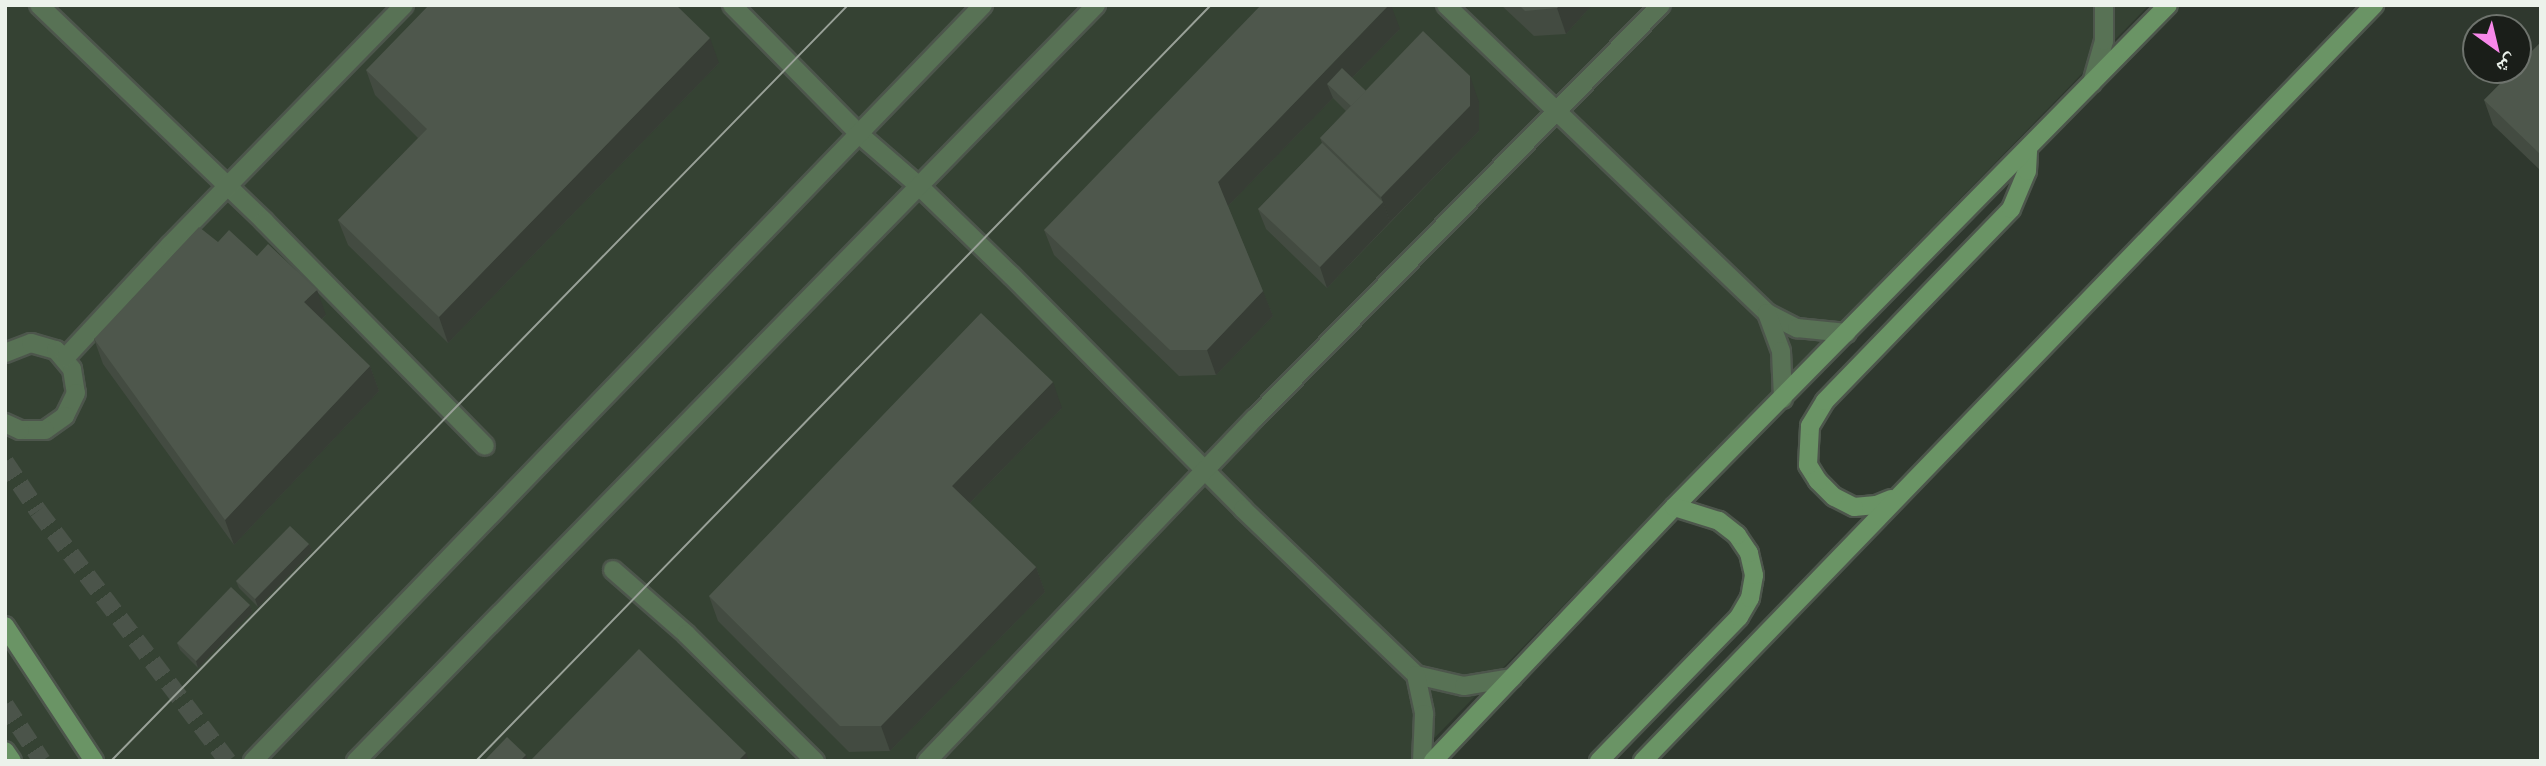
<!DOCTYPE html>
<html>
<head>
<meta charset="utf-8">
<style>
	body { margin:0 }
	#map { position:relative; width:2546px; height:766px; overflow:hidden; background:#2f382e; font-family:Quicksand,"Noto Naskh Arabic",sans-serif }
	div>[style] { position:absolute }
	[style*='--x'] { left:calc(var(--x)*1px); top:calc(var(--y)*1px); width:calc(var(--w)*1px); rotate:calc(var(--a)*1deg) }
	.built>* { inset:0; background:#354233 }
	.secondary-tunnel>* { height:18px; margin-top:-9px; transform-origin:0; background:repeating-linear-gradient(90deg,#4b544a 0 18px,transparent 0 27px) }
	.roads { filter:drop-shadow(2px 0 #4d564c) drop-shadow(-2px 0 #4d564c) drop-shadow(0 2px #4d564c) drop-shadow(0 -2px #4d564c) }
	.street>* { height:18px; margin:-9px; padding:0 9px; transform-origin:9px; border-radius:9px; background:#587255 }
	.secondary>* { height:18px; margin:-9px; padding:0 9px; transform-origin:9px; border-radius:9px; background:#6a9465 }
	.tram>* { height:2px; margin:-1px; padding:0 1px; transform-origin:1px; border-radius:1px; background:#99a198 }
	.wall>* { inset:0; background:#434b41 }
	.shaded-wall>* { inset:0; background:#373d35 }
	.building>* { inset:0; background:#4e574c }
	span { translate:-50% -50%; white-space:nowrap; text-align:center; line-height:1.15; -webkit-text-stroke:6px #1a1e19; paint-order:stroke }
	.frame { position:absolute; inset:0; border:7px solid #ecf2eb; pointer-events:none }
	.north { position:absolute; left:2462px; top:14px; width:70px; height:70px; box-sizing:border-box; background:#1a1e19; border:2px solid #6e736d; border-radius:50%; rotate:146deg; font-size:19px; font-weight:700; line-height:28px; text-align:center; color:#ecf2eb }
	.north::after { content:''; display:block; margin:auto; width:24px; height:32px; background:#f888ea; clip-path:polygon(50% 0,100% 100%,50% 72%,0 100%) }
</style>
</head>
<body>
<div id="map">
	<div class="built">
		<div style="clip-path:polygon(5px 5px,2149px 5px,1412px 761px,5px 761px)"></div>
	</div>
	<div class="secondary-tunnel">
		<div style="--x:5;--y:462;--w:59;--a:56"></div>
		<div style="--x:38;--y:511;--w:314;--a:52.8"></div>
		<div style="--x:5;--y:705;--w:67;--a:56.5"></div>
	</div>
	<div class="roads">
		<div class="street">
			<div style="--x:39;--y:5;--w:312;--a:43.8"></div>
			<div style="--x:264;--y:221;--w:315;--a:45.5"></div>
			<div style="--x:732;--y:5;--w:181;--a:45.4"></div>
			<div style="--x:859;--y:134;--w:79;--a:40.9"></div>
			<div style="--x:919;--y:186;--w:129;--a:44.1"></div>
			<div style="--x:1012;--y:276;--w:328;--a:45.2"></div>
			<div style="--x:1243;--y:509;--w:240;--a:43.8"></div>
			<div style="--x:1416;--y:675;--w:49;--a:12.9"></div>
			<div style="--x:1464;--y:686;--w:49;--a:-9.5"></div>
			<div style="--x:1446;--y:5;--w:445;--a:43.8"></div>
			<div style="--x:1767;--y:313;--w:34;--a:27"></div>
			<div style="--x:1797;--y:328;--w:50;--a:5.7"></div>
			<div style="--x:2092;--y:83;--w:44;--a:-74.1"></div>
			<div style="--x:2104;--y:41;--w:36;--a:-90"></div>
			<div style="--x:1767;--y:313;--w:40;--a:69.8"></div>
			<div style="--x:1781;--y:351;--w:48;--a:87.6"></div>
			<div style="--x:5;--y:353;--w:28;--a:-21"></div>
			<div style="--x:31;--y:343;--w:26;--a:16"></div>
			<div style="--x:56;--y:350;--w:25;--a:50"></div>
			<div style="--x:72;--y:369;--w:24;--a:81"></div>
			<div style="--x:76;--y:393;--w:25;--a:116"></div>
			<div style="--x:65;--y:416;--w:24;--a:145"></div>
			<div style="--x:45;--y:430;--w:25;--a:180"></div>
			<div style="--x:20;--y:430;--w:17;--a:-155"></div>
			<div style="--x:65;--y:358;--w:154;--a:-47.1"></div>
			<div style="--x:170;--y:245;--w:335;--a:-45.7"></div>
			<div style="--x:613;--y:570;--w:97;--a:41.2"></div>
			<div style="--x:686;--y:634;--w:181;--a:44.6"></div>
			<div style="--x:1416;--y:675;--w:40;--a:78"></div>
			<div style="--x:1424;--y:714;--w:47;--a:92.4"></div>
			<div style="--x:253;--y:761;--w:1051;--a:-46"></div>
			<div style="--x:356;--y:761;--w:1058;--a:-45.61"></div>
			<div style="--x:927;--y:761;--w:475;--a:-46.3"></div>
			<div style="--x:1255;--y:418;--w:579;--a:-45.49"></div>
		</div>
		<div class="secondary">
			<div style="--x:1891;--y:499;--w:16;--a:158"></div>
			<div style="--x:1876;--y:505;--w:22;--a:175"></div>
			<div style="--x:1854;--y:507;--w:22;--a:-153"></div>
			<div style="--x:1834;--y:497;--w:23;--a:-135"></div>
			<div style="--x:1818;--y:481;--w:19;--a:-122"></div>
			<div style="--x:1808;--y:465;--w:39;--a:-87"></div>
			<div style="--x:1810;--y:426;--w:29;--a:-59"></div>
			<div style="--x:1825;--y:401;--w:267;--a:-45.9"></div>
			<div style="--x:2011;--y:209;--w:41;--a:-67.2"></div>
			<div style="--x:2027;--y:171;--w:21;--a:-87"></div>
			<div style="--x:5;--y:626;--w:162;--a:56.6"></div>
			<div style="--x:5;--y:751;--w:12;--a:55"></div>
			<div style="--x:1433;--y:761;--w:350;--a:-46.5"></div>
			<div style="--x:1674;--y:507;--w:704;--a:-45.46"></div>
			<div style="--x:1599;--y:761;--w:201;--a:-45.8"></div>
			<div style="--x:1739;--y:617;--w:22;--a:-60"></div>
			<div style="--x:1750;--y:598;--w:23;--a:-80"></div>
			<div style="--x:1754;--y:575;--w:23;--a:-103"></div>
			<div style="--x:1749;--y:553;--w:22;--a:-124"></div>
			<div style="--x:1737;--y:535;--w:23;--a:-142"></div>
			<div style="--x:1719;--y:521;--w:47;--a:-162.7"></div>
			<div style="--x:1643;--y:761;--w:1052;--a:-45.96"></div>
		</div>
	</div>
	<div class="tram">
		<div style="--x:111;--y:761;--w:1056;--a:-45.73"></div>
		<div style="--x:476;--y:761;--w:1054;--a:-45.81"></div>
	</div>
	<div class="wall">
		<div style="clip-path:polygon(1501px 5px,1592px 5px,1566px 34px,1534px 36px)"></div>
		<div style="clip-path:polygon(1400px 29px,1352px 78px,1366px 91px,1479px 102px,1479px 131px,1327px 288px,1266px 229px,1258px 209px,1322px 143px,1320px 138px,1346px 111px,1333px 98px,1228px 206px,1273px 316px,1216px 375px,1179px 376px,1054px 255px,1044px 230px)"></div>
		<div style="clip-path:polygon(2541px 42px,2541px 171px,2493px 125px,2484px 100px)"></div>
		<div style="clip-path:polygon(719px 63px,448px 343px,348px 245px,338px 220px,418px 138px,375px 95px,366px 70px)"></div>
		<div style="clip-path:polygon(257px 256px,326px 315px,322px 319px,370px 366px,379px 391px,234px 545px,103px 364px,94px 339px)"></div>
		<div style="clip-path:polygon(1062px 408px,970px 503px,1036px 567px,1045px 592px,890px 751px,849px 752px,718px 621px,709px 596px)"></div>
		<div style="clip-path:polygon(309px 544px,312px 551px,258px 607px,239px 588px,236px 581px)"></div>
		<div style="clip-path:polygon(250px 605px,252px 612px,198px 668px,180px 650px,177px 643px)"></div>
	</div>
	<div class="shaded-wall">
		<div style="clip-path:polygon(1389px 5px,1391px 5px,1400px 29px,1337px 93px,1327px 84px,1333px 98px,1227px 207px,1218px 182px)"></div>
		<div style="clip-path:polygon(1560px 5px,1592px 5px,1566px 34px,1557px 8px)"></div>
		<div style="clip-path:polygon(710px 38px,719px 63px,448px 343px,439px 317px)"></div>
		<div style="clip-path:polygon(1470px 76px,1479px 102px,1479px 131px,1390px 222px,1381px 197px)"></div>
		<div style="clip-path:polygon(1383px 202px,1390px 222px,1327px 288px,1320px 267px)"></div>
		<div style="clip-path:polygon(317px 290px,326px 315px,313px 327px,304px 302px)"></div>
		<div style="clip-path:polygon(1263px 291px,1273px 316px,1216px 375px,1207px 350px)"></div>
		<div style="clip-path:polygon(370px 366px,379px 391px,234px 545px,225px 520px)"></div>
		<div style="clip-path:polygon(1053px 382px,1062px 408px,962px 511px,952px 486px)"></div>
		<div style="clip-path:polygon(309px 544px,312px 551px,258px 607px,255px 599px)"></div>
		<div style="clip-path:polygon(1036px 567px,1045px 592px,890px 751px,881px 726px)"></div>
		<div style="clip-path:polygon(250px 605px,252px 612px,198px 668px,196px 661px)"></div>
		<div style="clip-path:polygon(746px 753px,749px 761px,738px 761px)"></div>
		<div style="clip-path:polygon(526px 755px,528px 761px,520px 761px)"></div>
	</div>
	<div class="building">
		<div style="clip-path:polygon(429px 5px,676px 5px,710px 38px,439px 317px,338px 220px,427px 129px,366px 70px)"></div>
		<div style="clip-path:polygon(1261px 5px,1389px 5px,1218px 182px,1263px 291px,1207px 350px,1170px 350px,1044px 230px)"></div>
		<div style="clip-path:polygon(1519px 5px,1560px 5px,1557px 8px,1525px 11px)"></div>
		<div style="clip-path:polygon(1423px 31px,1470px 76px,1470px 106px,1381px 197px,1320px 138px)"></div>
		<div style="clip-path:polygon(2541px 42px,2541px 155px,2484px 100px,2514px 70px,2518px 70px,2518px 65px)"></div>
		<div style="clip-path:polygon(1342px 68px,1366px 91px,1351px 106px,1327px 84px)"></div>
		<div style="clip-path:polygon(1322px 143px,1383px 202px,1320px 267px,1258px 209px)"></div>
		<div style="clip-path:polygon(199px 227px,218px 242px,229px 230px,257px 256px,268px 244px,317px 290px,304px 302px,370px 366px,225px 520px,94px 339px)"></div>
		<div style="clip-path:polygon(981px 313px,1053px 382px,952px 486px,1036px 567px,881px 726px,840px 726px,709px 596px)"></div>
		<div style="clip-path:polygon(290px 526px,309px 544px,255px 599px,236px 581px)"></div>
		<div style="clip-path:polygon(231px 587px,250px 605px,196px 661px,177px 643px)"></div>
		<div style="clip-path:polygon(639px 649px,746px 753px,738px 761px,530px 761px)"></div>
		<div style="clip-path:polygon(507px 737px,526px 755px,520px 761px,484px 761px)"></div>
	</div>
	<div class="frame"></div>
	<div class="north">ش</div>
</div>
</body>
</html>
